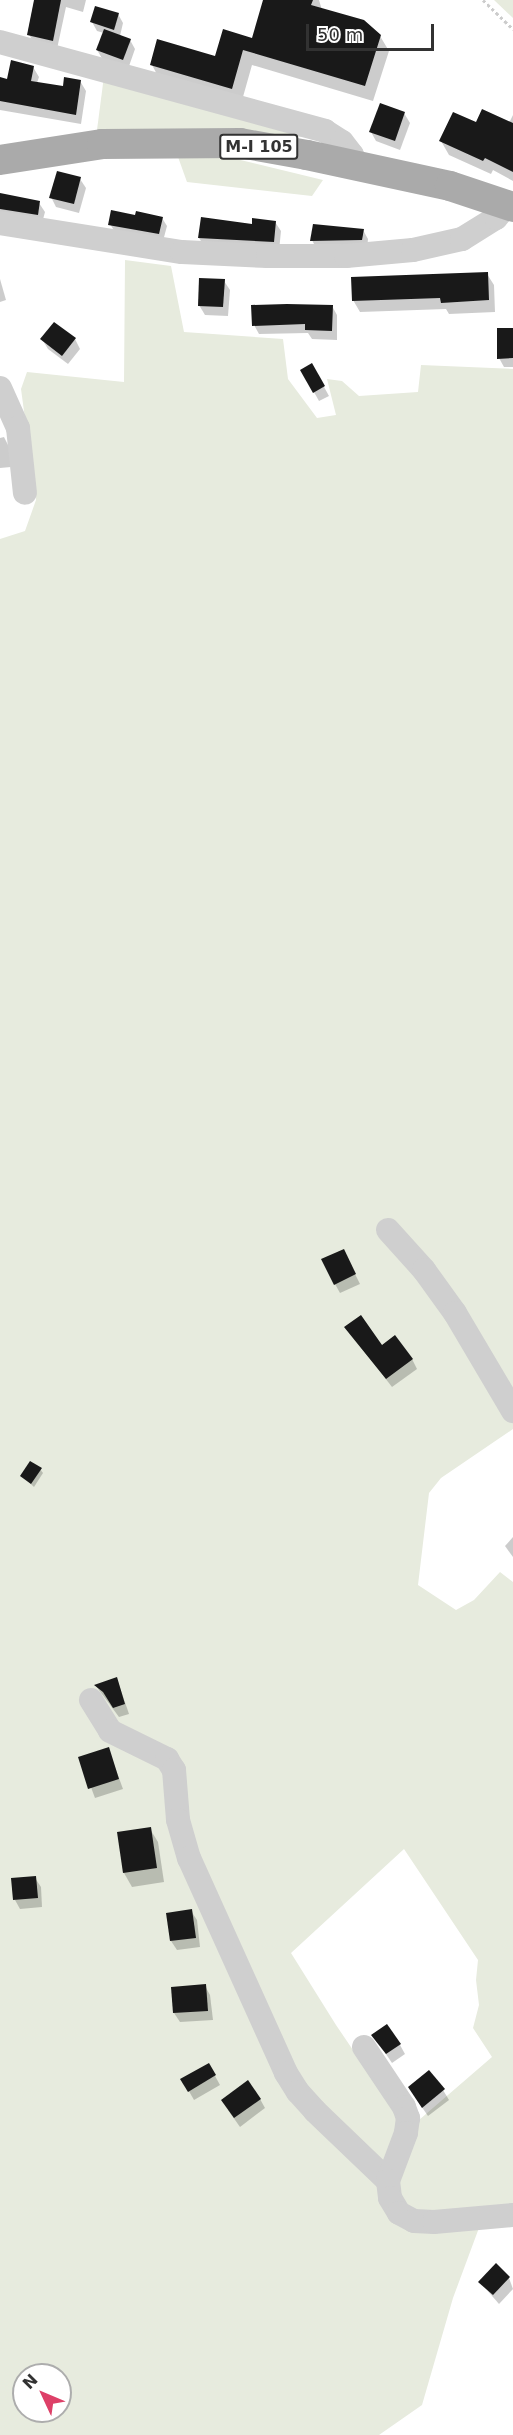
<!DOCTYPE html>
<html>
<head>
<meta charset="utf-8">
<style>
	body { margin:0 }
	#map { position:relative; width:513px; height:2435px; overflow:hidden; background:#fff; font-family:"DejaVu Sans",sans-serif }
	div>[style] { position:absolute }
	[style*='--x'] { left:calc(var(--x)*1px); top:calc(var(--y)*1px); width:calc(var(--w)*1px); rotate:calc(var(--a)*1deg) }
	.green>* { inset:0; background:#e7ebde }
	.shadow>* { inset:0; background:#0003 }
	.building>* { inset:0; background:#191919 }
	.path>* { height:3px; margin-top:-1.5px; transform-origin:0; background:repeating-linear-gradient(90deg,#ccc 0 3px,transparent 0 6px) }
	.minor>* { height:24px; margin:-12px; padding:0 12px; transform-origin:12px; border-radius:12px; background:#cfcfcf }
	.major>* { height:30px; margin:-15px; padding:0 15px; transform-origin:15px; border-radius:15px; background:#aaa }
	span { translate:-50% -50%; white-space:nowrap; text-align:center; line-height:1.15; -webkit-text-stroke:6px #fff; paint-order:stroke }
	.shield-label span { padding:2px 4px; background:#fff; border:2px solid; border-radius:4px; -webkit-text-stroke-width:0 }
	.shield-label { font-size:16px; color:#323232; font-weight:700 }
	.north { position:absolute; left:12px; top:2363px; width:60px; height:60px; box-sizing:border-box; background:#fff; border:2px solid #adadad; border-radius:50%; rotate:314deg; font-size:16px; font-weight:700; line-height:24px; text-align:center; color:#323232 }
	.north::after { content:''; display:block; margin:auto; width:21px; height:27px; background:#dd4068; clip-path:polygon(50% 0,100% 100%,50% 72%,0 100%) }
	.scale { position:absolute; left:306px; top:24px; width:128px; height:27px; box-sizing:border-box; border:3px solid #323232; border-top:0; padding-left:8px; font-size:18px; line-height:21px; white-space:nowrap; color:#323232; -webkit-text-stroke:4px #fff; paint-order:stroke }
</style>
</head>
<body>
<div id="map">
	<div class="green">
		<div style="clip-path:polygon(494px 0,513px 0,513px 18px)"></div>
		<div style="clip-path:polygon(104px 76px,307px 137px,97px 130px)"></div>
		<div style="clip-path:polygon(224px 156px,323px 180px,312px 196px,187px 182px,178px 157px)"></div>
		<div style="clip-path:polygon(evenodd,125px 260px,171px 266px,184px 332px,283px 339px,288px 379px,317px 418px,336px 415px,327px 379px,342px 381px,359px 396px,418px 392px,421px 365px,513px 369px,513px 1429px,441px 1478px,429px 1493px,418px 1585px,456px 1610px,474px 1600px,500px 1572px,513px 1582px,513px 2211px,486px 2209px,453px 2298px,422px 2405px,379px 2435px,0 2435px,0 539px,25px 531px,36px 500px,21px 389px,27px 372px,124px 382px,125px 260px,404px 1849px,478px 1960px,476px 1980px,479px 2005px,473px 2028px,492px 2057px,419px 2120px,393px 2109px,336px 2025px,291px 1953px,404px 1849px,125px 260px,24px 2375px,60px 2375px,60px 2411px,24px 2411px,24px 2375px)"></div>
	</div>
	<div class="shadow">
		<div style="clip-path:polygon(38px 0,86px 0,83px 12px,66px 7px,57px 49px,34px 44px,29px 34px)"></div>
		<div style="clip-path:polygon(265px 0,319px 0,322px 10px,380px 36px,389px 51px,373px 101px,252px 65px,241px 104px,160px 80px,152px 65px,216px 58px,253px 40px)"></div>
		<div style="clip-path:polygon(118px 14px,123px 23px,120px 36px,130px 40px,135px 49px,128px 69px,103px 60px,97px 50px,104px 33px,97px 31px,92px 22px)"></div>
		<div style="clip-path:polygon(33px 67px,39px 77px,37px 83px,65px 87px,80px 81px,86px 91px,81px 124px,0 110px,0 79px,8px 81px)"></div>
		<div style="clip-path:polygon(404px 113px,410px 123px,400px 150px,376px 141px,371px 132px)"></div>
		<div style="clip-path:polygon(513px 115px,513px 181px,493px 170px,491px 174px,449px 155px,441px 141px,476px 124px,509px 123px)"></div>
		<div style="clip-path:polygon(80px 179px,86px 188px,79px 213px,56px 207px,51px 197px)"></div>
		<div style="clip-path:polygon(0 195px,39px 203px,45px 212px,42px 223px,0 220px)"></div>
		<div style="clip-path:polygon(136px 216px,162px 218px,167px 226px,163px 241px,115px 232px,110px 224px)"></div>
		<div style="clip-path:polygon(202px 218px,253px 225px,275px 222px,281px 231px,279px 251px,205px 247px,199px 238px)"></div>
		<div style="clip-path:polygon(363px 230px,368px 239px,367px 249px,317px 250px,312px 240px)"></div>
		<div style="clip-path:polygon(487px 274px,494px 285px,495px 312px,449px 314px,446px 309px,360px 312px,353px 300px)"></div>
		<div style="clip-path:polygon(0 279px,6px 300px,0 302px)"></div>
		<div style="clip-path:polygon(224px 281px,230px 290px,228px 316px,205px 315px,199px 305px)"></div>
		<div style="clip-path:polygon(332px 306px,337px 315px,337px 340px,312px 339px,308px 333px,259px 334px,254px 325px)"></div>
		<div style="clip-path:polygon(513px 329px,513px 367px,504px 367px,499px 358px)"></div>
		<div style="clip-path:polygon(42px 339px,75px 339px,80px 349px,68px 364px,48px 349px)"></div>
		<div style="clip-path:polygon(312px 365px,329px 396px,319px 401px,302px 371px)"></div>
		<div style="clip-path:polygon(4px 437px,9px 447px,11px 467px,0 468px,0 438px)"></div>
		<div style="clip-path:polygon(348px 1260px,360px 1284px,340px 1293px,335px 1284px)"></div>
		<div style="clip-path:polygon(346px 1328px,412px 1359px,417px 1369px,392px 1387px)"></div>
		<div style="clip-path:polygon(40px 1469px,43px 1473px,34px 1487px,22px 1476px)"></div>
		<div style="clip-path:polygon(513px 1537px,513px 1557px,505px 1546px)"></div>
		<div style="clip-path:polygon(117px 1679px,129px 1714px,119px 1717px,96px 1686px)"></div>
		<div style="clip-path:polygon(108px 1748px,123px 1789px,95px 1798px,80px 1758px)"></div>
		<div style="clip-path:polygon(150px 1829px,158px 1842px,164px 1882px,132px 1887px,124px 1873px,118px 1834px)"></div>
		<div style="clip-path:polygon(35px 1878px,41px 1887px,42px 1907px,20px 1909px,15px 1900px)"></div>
		<div style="clip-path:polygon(191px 1911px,197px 1920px,200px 1947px,177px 1950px,171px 1941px)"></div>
		<div style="clip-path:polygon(205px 1986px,210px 1995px,213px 2020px,180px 2022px,174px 2013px)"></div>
		<div style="clip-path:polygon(373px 2035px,400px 2045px,405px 2054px,392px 2063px)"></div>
		<div style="clip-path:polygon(209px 2065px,220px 2085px,194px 2100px,182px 2079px)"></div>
		<div style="clip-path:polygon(443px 2090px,449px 2100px,428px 2116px,415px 2097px)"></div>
		<div style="clip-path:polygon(260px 2099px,265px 2108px,240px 2127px,228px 2110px)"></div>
		<div style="clip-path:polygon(509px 2278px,513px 2289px,499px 2304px,480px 2282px)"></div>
	</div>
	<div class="building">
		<div style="clip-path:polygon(34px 0,61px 0,53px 41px,27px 35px)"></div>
		<div style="clip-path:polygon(263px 0,313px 0,311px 5px,364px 20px,381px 35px,365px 86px,243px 50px,232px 89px,150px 65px,157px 39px,215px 56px,223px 29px,252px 38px)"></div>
		<div style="clip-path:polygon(95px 6px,119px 13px,114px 30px,90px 22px)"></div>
		<div style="clip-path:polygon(104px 29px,131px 39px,123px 60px,96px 50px)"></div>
		<div style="clip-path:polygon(11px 60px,34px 66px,31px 81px,63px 86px,64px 77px,81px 80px,76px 115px,0 101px,0 77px,7px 79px)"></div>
		<div style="clip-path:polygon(380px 103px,405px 112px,395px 141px,369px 132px)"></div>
		<div style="clip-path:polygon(482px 109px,513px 123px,513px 172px,485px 158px,483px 161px,439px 141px,453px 112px,476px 122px)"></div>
		<div style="clip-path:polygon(57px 171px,81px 177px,74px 204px,49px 198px)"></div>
		<div style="clip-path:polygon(0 193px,40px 201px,38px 215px,0 209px)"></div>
		<div style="clip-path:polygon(111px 210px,135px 215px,136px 211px,163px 217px,159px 234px,108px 225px)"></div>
		<div style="clip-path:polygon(201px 217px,252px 224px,252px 218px,276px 221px,274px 242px,198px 238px)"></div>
		<div style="clip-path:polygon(313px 224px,364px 229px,362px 240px,310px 241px)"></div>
		<div style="clip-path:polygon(488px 272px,489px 300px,441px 303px,440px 298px,352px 301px,351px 277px)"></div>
		<div style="clip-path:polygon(199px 278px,225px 279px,223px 307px,198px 306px)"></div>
		<div style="clip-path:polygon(287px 304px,333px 305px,332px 331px,305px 330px,305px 324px,252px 326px,251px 305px)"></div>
		<div style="clip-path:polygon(54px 322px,76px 338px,62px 356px,40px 339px)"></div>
		<div style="clip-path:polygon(497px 328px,513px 328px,513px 358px,497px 359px)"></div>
		<div style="clip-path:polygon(312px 363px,325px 386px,313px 393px,300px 370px)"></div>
		<div style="clip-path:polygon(344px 1249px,356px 1274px,334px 1285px,321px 1259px)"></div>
		<div style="clip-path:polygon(361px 1315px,382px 1345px,395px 1335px,413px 1359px,386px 1379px,344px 1327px)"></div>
		<div style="clip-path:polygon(30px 1461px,42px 1468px,31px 1484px,20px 1476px)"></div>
		<div style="clip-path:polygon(117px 1677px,125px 1704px,113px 1708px,103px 1692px,94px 1685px)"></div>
		<div style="clip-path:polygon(109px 1747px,119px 1779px,88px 1789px,78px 1757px)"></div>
		<div style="clip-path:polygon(151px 1827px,157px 1868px,123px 1873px,117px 1832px)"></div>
		<div style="clip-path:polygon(36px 1876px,38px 1898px,13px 1900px,11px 1878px)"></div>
		<div style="clip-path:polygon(192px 1909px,196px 1938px,170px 1941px,166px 1913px)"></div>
		<div style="clip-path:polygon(206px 1984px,208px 2011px,173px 2013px,171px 1987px)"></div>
		<div style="clip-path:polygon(387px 2024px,401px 2044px,386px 2054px,371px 2035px)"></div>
		<div style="clip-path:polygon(209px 2063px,216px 2075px,188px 2092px,180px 2079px)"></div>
		<div style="clip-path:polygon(429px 2070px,445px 2089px,422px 2108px,408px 2087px)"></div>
		<div style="clip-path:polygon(248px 2080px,261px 2099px,234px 2118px,221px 2100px)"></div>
		<div style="clip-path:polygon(496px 2263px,510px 2277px,493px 2295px,478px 2282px)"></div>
	</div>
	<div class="path">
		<div style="--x:483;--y:0;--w:42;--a:44"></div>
	</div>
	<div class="minor">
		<div style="--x:0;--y:42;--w:337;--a:15.3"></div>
		<div style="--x:325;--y:131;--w:20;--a:33"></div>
		<div style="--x:342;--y:142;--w:16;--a:52"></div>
		<div style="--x:352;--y:155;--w:9;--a:72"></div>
		<div style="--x:0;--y:223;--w:184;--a:9.1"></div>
		<div style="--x:182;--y:252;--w:86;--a:2.7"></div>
		<div style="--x:268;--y:256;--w:78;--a:0"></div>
		<div style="--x:346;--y:256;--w:67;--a:-5.1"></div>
		<div style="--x:413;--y:250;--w:50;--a:-12.7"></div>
		<div style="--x:462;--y:239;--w:40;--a:-32"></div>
		<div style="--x:496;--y:218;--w:17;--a:-50"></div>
		<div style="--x:0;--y:388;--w:44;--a:65.8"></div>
		<div style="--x:18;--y:428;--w:65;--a:83.9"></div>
		<div style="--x:388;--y:1230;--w:54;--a:48"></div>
		<div style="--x:424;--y:1270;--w:53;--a:54.2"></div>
		<div style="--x:455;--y:1313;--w:114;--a:59.4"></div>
		<div style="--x:91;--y:1700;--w:36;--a:58"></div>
		<div style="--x:110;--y:1731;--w:64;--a:26.2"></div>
		<div style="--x:167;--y:1759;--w:13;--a:58"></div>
		<div style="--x:174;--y:1770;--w:50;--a:85.4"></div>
		<div style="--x:178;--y:1820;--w:40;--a:74"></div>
		<div style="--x:189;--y:1858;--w:236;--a:65.7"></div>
		<div style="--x:286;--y:2073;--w:22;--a:58"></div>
		<div style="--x:298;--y:2092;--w:25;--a:48"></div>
		<div style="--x:315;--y:2111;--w:101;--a:43.8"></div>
		<div style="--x:364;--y:2047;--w:72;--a:56.3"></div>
		<div style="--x:404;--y:2107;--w:12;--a:70"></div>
		<div style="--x:408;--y:2118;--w:15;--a:98"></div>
		<div style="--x:406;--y:2133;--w:51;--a:110.6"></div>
		<div style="--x:388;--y:2181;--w:17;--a:83"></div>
		<div style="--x:390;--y:2198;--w:17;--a:59"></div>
		<div style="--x:399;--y:2213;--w:17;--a:28"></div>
		<div style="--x:414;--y:2221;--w:20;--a:3"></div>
		<div style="--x:434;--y:2222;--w:79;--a:-5.1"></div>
	</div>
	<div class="major">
		<div style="--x:0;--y:160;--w:103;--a:-8.9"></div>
		<div style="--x:102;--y:144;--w:138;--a:-0.4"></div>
		<div style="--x:240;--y:143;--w:68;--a:10.2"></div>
		<div style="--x:307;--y:155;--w:146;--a:12.2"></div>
		<div style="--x:450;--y:186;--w:66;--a:18.4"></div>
	</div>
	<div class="shield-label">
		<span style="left:259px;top:147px">M-I 105</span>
	</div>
	<div class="north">N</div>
	<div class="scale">50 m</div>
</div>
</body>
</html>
